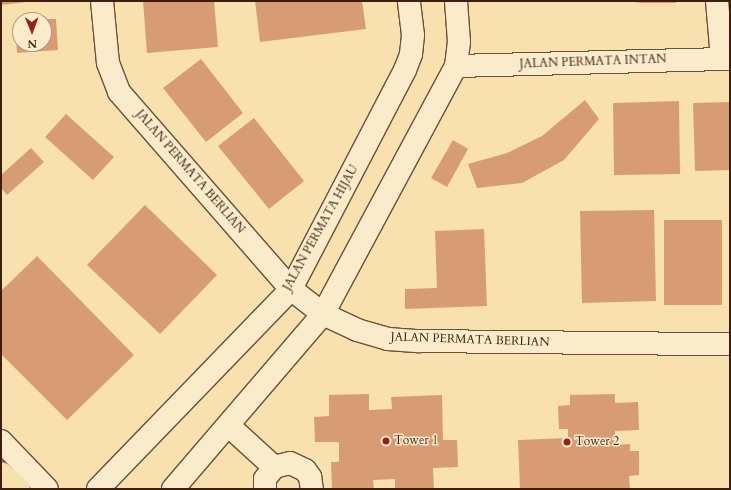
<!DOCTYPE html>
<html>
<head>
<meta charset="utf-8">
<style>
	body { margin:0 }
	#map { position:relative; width:731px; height:490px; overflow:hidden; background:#f8e1af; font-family:Cardo,serif }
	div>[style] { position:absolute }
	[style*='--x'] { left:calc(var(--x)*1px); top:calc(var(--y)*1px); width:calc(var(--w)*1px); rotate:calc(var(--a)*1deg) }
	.building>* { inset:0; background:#d89c75 }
	.roads { filter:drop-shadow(1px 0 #6d4f38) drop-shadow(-1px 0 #6d4f38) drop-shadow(0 1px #6d4f38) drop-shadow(0 -1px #6d4f38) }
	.minor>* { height:22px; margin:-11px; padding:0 11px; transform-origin:11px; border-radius:11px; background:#faeccb }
	.major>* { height:22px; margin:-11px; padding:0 11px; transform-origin:11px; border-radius:11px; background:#f8e1af }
	.dots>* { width:11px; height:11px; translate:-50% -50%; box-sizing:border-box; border:2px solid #faeccb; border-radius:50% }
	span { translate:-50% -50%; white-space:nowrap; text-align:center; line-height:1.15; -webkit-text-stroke:3px #faeccb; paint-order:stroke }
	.street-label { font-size:12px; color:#3f1e11 }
	.poi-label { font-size:12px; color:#3f1e11 }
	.left { translate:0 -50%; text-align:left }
	.frame { position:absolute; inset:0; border:2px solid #3f1e11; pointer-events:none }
	.north { position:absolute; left:12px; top:12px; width:40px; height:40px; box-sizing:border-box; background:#faeccb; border:1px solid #af9a81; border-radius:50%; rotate:179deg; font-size:11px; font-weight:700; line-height:16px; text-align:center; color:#3f1e11 }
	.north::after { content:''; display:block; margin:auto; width:14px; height:18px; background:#8f2418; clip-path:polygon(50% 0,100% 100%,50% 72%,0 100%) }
</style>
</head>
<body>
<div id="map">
	<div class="building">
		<div style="clip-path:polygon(1px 1px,27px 1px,27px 2px,1px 5px)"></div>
		<div style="clip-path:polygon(143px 1px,214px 1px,218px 47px,147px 53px)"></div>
		<div style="clip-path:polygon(255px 1px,362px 1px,366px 29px,260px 42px)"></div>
		<div style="clip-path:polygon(626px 1px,676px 1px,676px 3px,641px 3px)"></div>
		<div style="clip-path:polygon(44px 19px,56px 19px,58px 50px,17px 53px,15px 21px,20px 21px,20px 44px,44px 44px)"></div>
		<div style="clip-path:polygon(201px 59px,243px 113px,206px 142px,163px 88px)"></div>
		<div style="clip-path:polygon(585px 100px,599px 119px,564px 160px,522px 183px,477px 188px,468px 164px,507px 153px,542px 136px)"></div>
		<div style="clip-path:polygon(679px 101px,680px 174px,614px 175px,613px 103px)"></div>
		<div style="clip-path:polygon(730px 102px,730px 170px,695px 171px,693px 103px)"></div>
		<div style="clip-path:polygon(66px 114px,114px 157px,93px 180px,45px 137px)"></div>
		<div style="clip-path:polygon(254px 118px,304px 181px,269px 209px,218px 146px)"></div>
		<div style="clip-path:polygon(453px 140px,468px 149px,447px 187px,431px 178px)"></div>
		<div style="clip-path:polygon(31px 148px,44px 162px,7px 195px,1px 188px,1px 175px)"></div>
		<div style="clip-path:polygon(145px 205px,217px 275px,160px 334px,87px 265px)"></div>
		<div style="clip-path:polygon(654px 210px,656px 301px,582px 303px,580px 211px)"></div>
		<div style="clip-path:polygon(664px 220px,722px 220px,722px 305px,664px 305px)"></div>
		<div style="clip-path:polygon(484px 229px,487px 306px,405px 309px,405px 289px,437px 288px,435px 231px)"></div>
		<div style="clip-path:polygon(37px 256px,134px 355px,67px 420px,1px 354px,1px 291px)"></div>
		<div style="clip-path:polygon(369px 394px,369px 410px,392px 409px,391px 397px,442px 395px,443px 440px,457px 440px,458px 467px,433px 468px,434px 489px,395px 489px,395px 479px,373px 480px,374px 489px,332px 489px,331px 462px,339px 462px,339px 442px,315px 442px,314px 417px,329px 416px,329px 395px)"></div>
		<div style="clip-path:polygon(615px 394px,615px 403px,638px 402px,639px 430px,615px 431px,615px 445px,630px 444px,630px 451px,639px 451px,639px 475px,629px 476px,630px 489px,520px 489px,518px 440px,568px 438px,568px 429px,559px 429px,558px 406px,570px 405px,570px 395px)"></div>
	</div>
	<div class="roads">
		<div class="minor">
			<div style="--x:102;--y:1;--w:62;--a:84.5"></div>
			<div style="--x:108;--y:63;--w:31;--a:69"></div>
			<div style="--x:119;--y:92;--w:262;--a:48.9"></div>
			<div style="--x:291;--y:289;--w:41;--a:38"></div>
			<div style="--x:323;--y:314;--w:38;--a:25"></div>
			<div style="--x:357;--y:330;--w:32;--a:16"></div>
			<div style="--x:388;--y:339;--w:31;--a:4"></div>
			<div style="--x:419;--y:341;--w:311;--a:0.6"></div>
			<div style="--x:717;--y:1;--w:58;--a:85.1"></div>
			<div style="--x:456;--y:66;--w:274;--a:-1.5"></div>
			<div style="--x:229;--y:426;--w:61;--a:42.3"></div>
			<div style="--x:1;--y:441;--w:66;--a:46.2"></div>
			<div style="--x:98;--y:489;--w:278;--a:-46"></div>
			<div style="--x:291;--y:289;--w:247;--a:-62.5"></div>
			<div style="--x:405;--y:70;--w:17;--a:-69"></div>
			<div style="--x:411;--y:54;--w:19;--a:-84"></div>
			<div style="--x:413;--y:35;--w:34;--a:-97"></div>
			<div style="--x:173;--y:489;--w:230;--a:-49.4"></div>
			<div style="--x:323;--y:314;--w:281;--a:-61.8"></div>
			<div style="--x:456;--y:66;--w:24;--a:-83"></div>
			<div style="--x:459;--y:42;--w:41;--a:-94.2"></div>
			<div style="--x:265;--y:489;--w:10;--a:-90"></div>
			<div style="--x:265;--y:479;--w:15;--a:-53"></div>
			<div style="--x:274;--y:467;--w:16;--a:-14"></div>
			<div style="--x:290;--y:463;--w:17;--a:25"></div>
			<div style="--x:305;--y:470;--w:9;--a:54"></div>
			<div style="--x:310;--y:477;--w:12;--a:81"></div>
		</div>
		<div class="major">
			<div style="--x:1;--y:473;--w:24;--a:42"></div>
		</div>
	</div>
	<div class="dots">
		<div style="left:386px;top:441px;background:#8f2418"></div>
		<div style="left:567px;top:442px;background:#8f2418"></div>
	</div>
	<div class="street-label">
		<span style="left:593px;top:62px;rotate:-2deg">JALAN PERMATA INTAN</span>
		<span style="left:190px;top:172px;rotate:49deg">JALAN PERMATA BERLIAN</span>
		<span style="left:321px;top:228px;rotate:-61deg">JALAN PERMATA HIJAU</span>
		<span style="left:470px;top:340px;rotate:2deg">JALAN PERMATA BERLIAN</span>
	</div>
	<div class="poi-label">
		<span class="left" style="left:394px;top:441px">Tower 1</span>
		<span class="left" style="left:575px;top:442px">Tower 2</span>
	</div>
	<div class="frame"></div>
	<div class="north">N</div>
</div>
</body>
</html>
